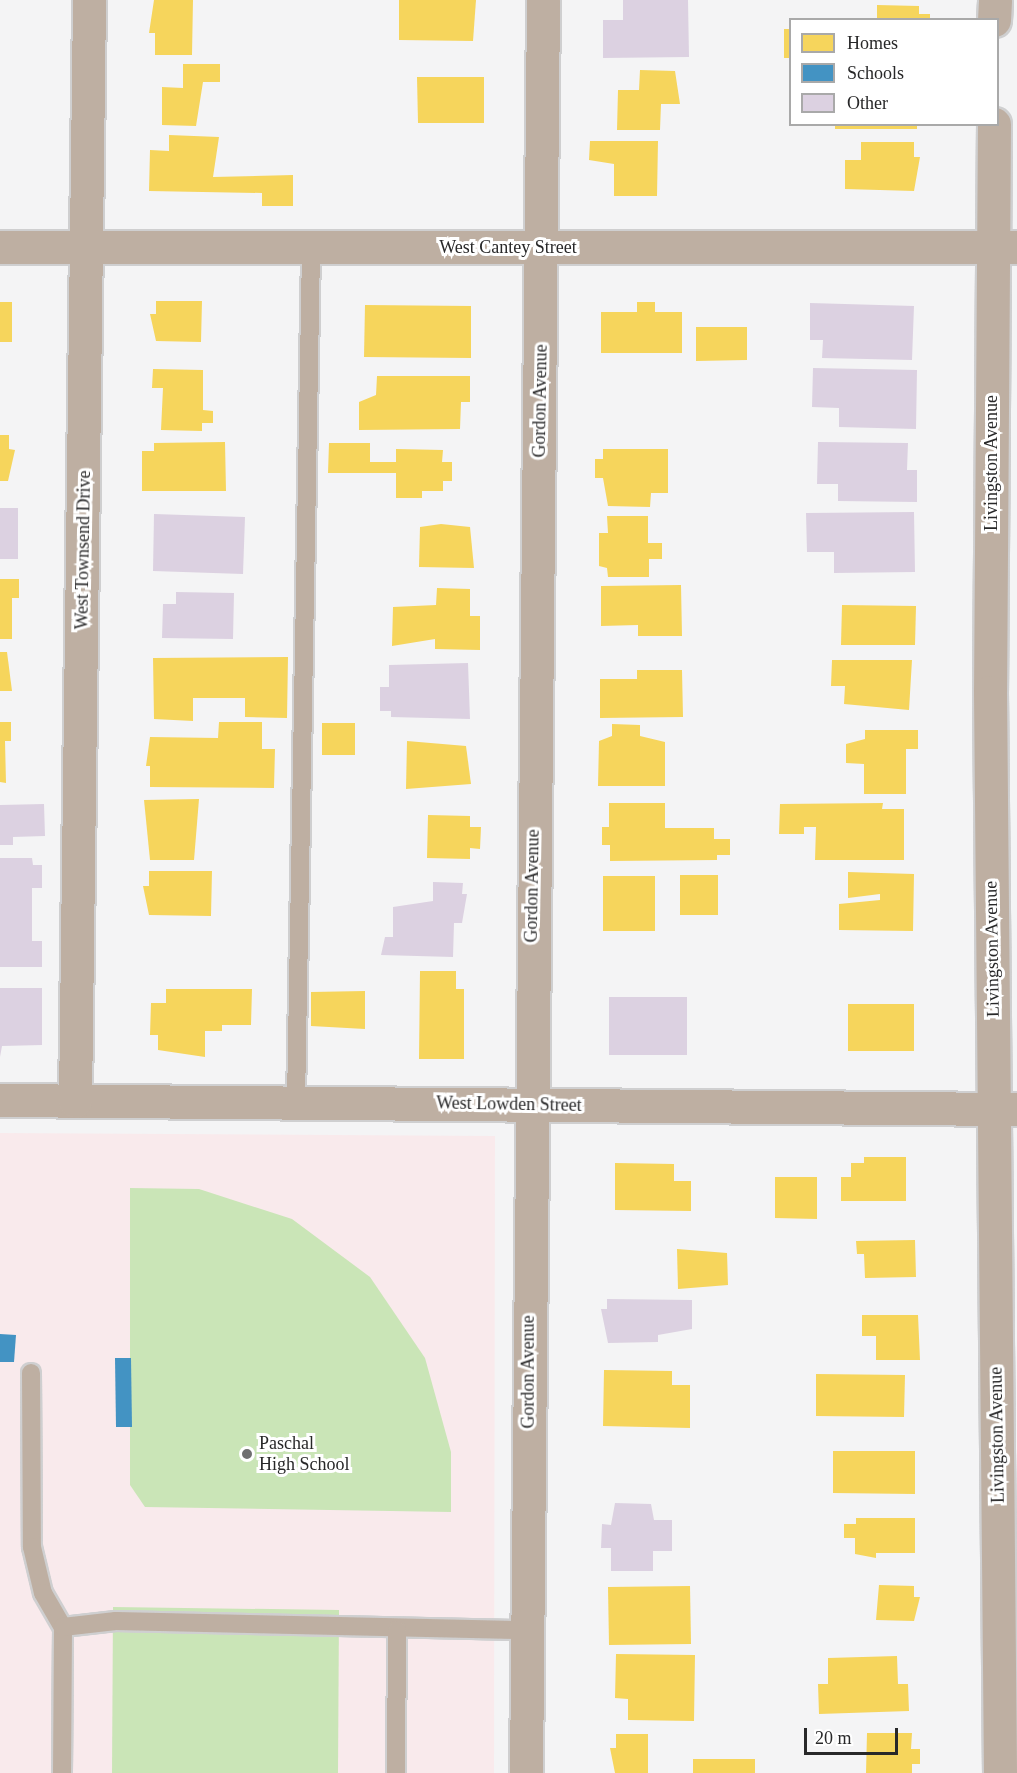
<!DOCTYPE html>
<html>
<head>
<meta charset="utf-8">
<style>
	body { margin:0 }
	#map { position:relative; width:1017px; height:1773px; overflow:hidden; background:#f4f4f5; font-family:Georgia,serif }
	div>[style] { position:absolute }
	[style*='--x'] { left:calc(var(--x)*1px); top:calc(var(--y)*1px); width:calc(var(--w)*1px); rotate:calc(var(--a)*1deg) }
	.education>* { inset:0; background:#f9eaec }
	.green>* { inset:0; background:#cae5b7 }
	.homes>* { inset:0; background:#f6d55c }
	.schools>* { inset:0; background:#4393c3 }
	.building>* { inset:0; background:#dcd1e1 }
	.roads { filter:drop-shadow(2px 0 #cfcfd0) drop-shadow(-2px 0 #cfcfd0) drop-shadow(0 2px #cfcfd0) drop-shadow(0 -2px #cfcfd0) }
	.service>* { height:18px; margin:-9px; padding:0 9px; transform-origin:9px; border-radius:9px; background:#beafa2 }
	.minor>* { height:33px; margin:-16.5px; padding:0 16.5px; transform-origin:16.5px; border-radius:16.5px; background:#beafa2 }
	.dots>* { width:16px; height:16px; translate:-50% -50%; box-sizing:border-box; border:3px solid #fff; border-radius:50% }
	span { translate:-50% -50%; white-space:nowrap; text-align:center; line-height:1.15; -webkit-text-stroke:6px #fff; paint-order:stroke }
	.street-label { font-size:18px; color:#282829 }
	.poi-label { font-size:18px; color:#282829 }
	.left { translate:0 -50%; text-align:left }
	.legend { position:absolute; left:789px; top:18px; width:210px; height:108px; box-sizing:border-box; background:#fff; border:2px solid #a9a9a9; margin:0; padding:8px 10px; list-style:none; font-size:18px; color:#282829 }
	.legend li { display:flex; align-items:center; gap:12px; height:30px }
	.legend b { width:30px; border:2px solid #a9a9a9 }
	.scale { position:absolute; left:804px; top:1728px; width:94px; height:27px; box-sizing:border-box; border:3px solid #282829; border-top:0; padding-left:8px; font-size:18px; line-height:21px; white-space:nowrap; color:#282829; -webkit-text-stroke:4px #fff; paint-order:stroke }
</style>
</head>
<body>
<div id="map">
	<div class="education">
		<div style="clip-path:polygon(0 1133px,495px 1136px,494px 1773px,0 1773px)"></div>
	</div>
	<div class="green">
		<div style="clip-path:polygon(130px 1188px,199px 1189px,292px 1219px,370px 1277px,425px 1358px,451px 1452px,451px 1512px,145px 1507px,130px 1485px)"></div>
		<div style="clip-path:polygon(113px 1607px,339px 1610px,338px 1773px,112px 1773px)"></div>
	</div>
	<div class="homes">
		<div style="clip-path:polygon(154px 0,193px 0,192px 55px,155px 55px,155px 33px,149px 33px)"></div>
		<div style="clip-path:polygon(399px 0,476px 0,473px 41px,399px 40px)"></div>
		<div style="clip-path:polygon(877px 5px,919px 6px,919px 14px,930px 14px,930px 20px,877px 20px)"></div>
		<div style="clip-path:polygon(784px 29px,790px 29px,790px 58px,784px 58px)"></div>
		<div style="clip-path:polygon(183px 64px,220px 64px,220px 82px,203px 82px,196px 126px,162px 125px,162px 87px,183px 88px)"></div>
		<div style="clip-path:polygon(640px 70px,675px 71px,680px 104px,661px 104px,660px 130px,617px 130px,618px 90px,639px 90px)"></div>
		<div style="clip-path:polygon(417px 77px,484px 77px,484px 123px,418px 123px)"></div>
		<div style="clip-path:polygon(835px 124px,917px 124px,917px 129px,835px 129px)"></div>
		<div style="clip-path:polygon(169px 135px,219px 137px,213px 177px,293px 175px,293px 206px,262px 206px,262px 193px,149px 191px,150px 150px,169px 151px)"></div>
		<div style="clip-path:polygon(590px 141px,658px 141px,657px 196px,614px 196px,614px 164px,589px 160px)"></div>
		<div style="clip-path:polygon(861px 142px,914px 142px,914px 157px,920px 157px,914px 191px,845px 189px,845px 160px,861px 160px)"></div>
		<div style="clip-path:polygon(156px 301px,202px 301px,201px 342px,156px 341px,150px 314px,156px 314px)"></div>
		<div style="clip-path:polygon(0 302px,12px 302px,12px 342px,0 342px)"></div>
		<div style="clip-path:polygon(637px 302px,655px 302px,655px 312px,682px 312px,682px 353px,601px 353px,601px 312px,637px 312px)"></div>
		<div style="clip-path:polygon(365px 305px,471px 306px,471px 358px,364px 357px)"></div>
		<div style="clip-path:polygon(696px 327px,747px 327px,747px 360px,696px 361px)"></div>
		<div style="clip-path:polygon(153px 369px,203px 370px,203px 410px,213px 411px,213px 423px,202px 423px,202px 431px,161px 430px,163px 388px,152px 388px)"></div>
		<div style="clip-path:polygon(377px 376px,470px 376px,470px 402px,461px 402px,460px 429px,359px 430px,359px 402px,376px 395px)"></div>
		<div style="clip-path:polygon(0 435px,9px 435px,9px 449px,15px 450px,8px 481px,0 481px)"></div>
		<div style="clip-path:polygon(225px 442px,226px 491px,142px 491px,142px 451px,154px 451px,154px 443px)"></div>
		<div style="clip-path:polygon(329px 443px,370px 443px,370px 462px,396px 462px,396px 449px,443px 450px,442px 462px,452px 462px,452px 481px,443px 481px,443px 491px,422px 491px,422px 498px,396px 498px,396px 473px,328px 473px)"></div>
		<div style="clip-path:polygon(603px 449px,668px 449px,668px 493px,651px 493px,650px 507px,608px 506px,603px 478px,595px 478px,595px 459px,603px 459px)"></div>
		<div style="clip-path:polygon(607px 516px,648px 516px,648px 543px,662px 543px,662px 559px,649px 559px,649px 577px,608px 577px,607px 568px,599px 566px,599px 533px,608px 533px)"></div>
		<div style="clip-path:polygon(441px 524px,470px 527px,474px 568px,419px 567px,420px 527px)"></div>
		<div style="clip-path:polygon(0 579px,19px 579px,19px 598px,12px 598px,12px 639px,0 639px)"></div>
		<div style="clip-path:polygon(681px 585px,682px 636px,638px 636px,638px 625px,601px 626px,601px 586px)"></div>
		<div style="clip-path:polygon(437px 588px,470px 589px,470px 616px,480px 616px,480px 650px,435px 649px,435px 639px,392px 646px,393px 607px,436px 605px)"></div>
		<div style="clip-path:polygon(842px 605px,916px 606px,915px 645px,841px 645px)"></div>
		<div style="clip-path:polygon(0 652px,7px 652px,12px 691px,0 691px)"></div>
		<div style="clip-path:polygon(288px 657px,287px 718px,245px 717px,245px 698px,193px 698px,193px 721px,154px 719px,153px 658px)"></div>
		<div style="clip-path:polygon(832px 660px,912px 660px,909px 710px,844px 704px,845px 686px,831px 686px)"></div>
		<div style="clip-path:polygon(637px 670px,682px 670px,683px 717px,600px 718px,600px 679px,637px 679px)"></div>
		<div style="clip-path:polygon(0 722px,11px 722px,11px 741px,5px 741px,6px 783px,0 782px)"></div>
		<div style="clip-path:polygon(219px 722px,262px 722px,262px 749px,275px 749px,274px 788px,150px 787px,150px 766px,146px 766px,150px 737px,218px 738px)"></div>
		<div style="clip-path:polygon(322px 723px,355px 723px,355px 755px,322px 755px)"></div>
		<div style="clip-path:polygon(612px 724px,640px 725px,640px 736px,665px 742px,665px 786px,598px 786px,599px 741px,612px 736px)"></div>
		<div style="clip-path:polygon(865px 730px,918px 730px,918px 749px,906px 749px,906px 794px,864px 794px,864px 764px,846px 763px,846px 744px,865px 739px)"></div>
		<div style="clip-path:polygon(407px 741px,466px 746px,471px 784px,406px 789px)"></div>
		<div style="clip-path:polygon(199px 799px,194px 860px,150px 860px,144px 800px)"></div>
		<div style="clip-path:polygon(609px 803px,665px 803px,665px 828px,714px 828px,714px 839px,730px 839px,730px 855px,717px 855px,717px 860px,610px 861px,610px 845px,602px 845px,602px 827px,609px 827px)"></div>
		<div style="clip-path:polygon(883px 803px,882px 809px,904px 809px,904px 860px,815px 860px,816px 827px,804px 827px,804px 834px,779px 834px,780px 804px)"></div>
		<div style="clip-path:polygon(428px 815px,470px 816px,470px 827px,481px 827px,480px 849px,470px 848px,470px 859px,427px 858px)"></div>
		<div style="clip-path:polygon(149px 871px,212px 871px,211px 916px,149px 915px,143px 886px,149px 886px)"></div>
		<div style="clip-path:polygon(848px 872px,914px 874px,913px 931px,839px 930px,839px 904px,880px 900px,880px 894px,848px 898px)"></div>
		<div style="clip-path:polygon(680px 875px,718px 875px,718px 915px,680px 915px)"></div>
		<div style="clip-path:polygon(603px 876px,655px 876px,655px 931px,603px 931px)"></div>
		<div style="clip-path:polygon(420px 971px,456px 971px,456px 989px,464px 989px,464px 1059px,419px 1059px)"></div>
		<div style="clip-path:polygon(166px 989px,252px 989px,251px 1025px,222px 1025px,222px 1031px,205px 1031px,205px 1057px,158px 1050px,158px 1035px,150px 1035px,151px 1003px,166px 1003px)"></div>
		<div style="clip-path:polygon(365px 991px,365px 1029px,311px 1026px,311px 992px)"></div>
		<div style="clip-path:polygon(848px 1004px,914px 1004px,914px 1051px,848px 1051px)"></div>
		<div style="clip-path:polygon(864px 1157px,906px 1157px,906px 1201px,841px 1201px,841px 1177px,851px 1177px,851px 1163px,864px 1163px)"></div>
		<div style="clip-path:polygon(615px 1163px,674px 1164px,674px 1181px,691px 1181px,691px 1211px,615px 1210px)"></div>
		<div style="clip-path:polygon(775px 1177px,817px 1177px,817px 1219px,775px 1218px)"></div>
		<div style="clip-path:polygon(915px 1240px,916px 1277px,865px 1278px,864px 1254px,857px 1254px,856px 1241px)"></div>
		<div style="clip-path:polygon(677px 1249px,727px 1253px,728px 1285px,678px 1289px)"></div>
		<div style="clip-path:polygon(862px 1315px,918px 1315px,920px 1360px,876px 1360px,876px 1336px,862px 1336px)"></div>
		<div style="clip-path:polygon(604px 1370px,672px 1371px,672px 1385px,690px 1385px,690px 1428px,603px 1426px)"></div>
		<div style="clip-path:polygon(816px 1374px,905px 1375px,904px 1417px,816px 1416px)"></div>
		<div style="clip-path:polygon(833px 1451px,915px 1451px,915px 1494px,833px 1493px)"></div>
		<div style="clip-path:polygon(856px 1518px,915px 1518px,915px 1553px,876px 1553px,876px 1558px,855px 1554px,855px 1538px,844px 1538px,844px 1524px,856px 1524px)"></div>
		<div style="clip-path:polygon(879px 1585px,914px 1586px,914px 1597px,920px 1597px,914px 1621px,876px 1620px)"></div>
		<div style="clip-path:polygon(690px 1586px,691px 1644px,609px 1645px,608px 1587px)"></div>
		<div style="clip-path:polygon(616px 1654px,695px 1655px,694px 1721px,628px 1720px,628px 1699px,615px 1698px)"></div>
		<div style="clip-path:polygon(897px 1656px,898px 1684px,908px 1684px,909px 1711px,819px 1714px,818px 1684px,828px 1684px,828px 1658px)"></div>
		<div style="clip-path:polygon(867px 1733px,912px 1733px,911px 1749px,920px 1749px,920px 1764px,912px 1764px,912px 1773px,866px 1773px)"></div>
		<div style="clip-path:polygon(616px 1734px,648px 1734px,648px 1773px,615px 1773px,610px 1748px,616px 1748px)"></div>
		<div style="clip-path:polygon(693px 1759px,755px 1759px,755px 1773px,693px 1773px)"></div>
	</div>
	<div class="schools">
		<div style="clip-path:polygon(0 1334px,16px 1335px,14px 1362px,0 1362px)"></div>
		<div style="clip-path:polygon(115px 1358px,131px 1358px,132px 1427px,116px 1427px)"></div>
	</div>
	<div class="building">
		<div style="clip-path:polygon(623px 0,688px 0,689px 57px,603px 58px,603px 20px,623px 20px)"></div>
		<div style="clip-path:polygon(810px 303px,914px 306px,912px 360px,822px 358px,823px 340px,810px 340px)"></div>
		<div style="clip-path:polygon(813px 368px,917px 370px,916px 429px,839px 427px,839px 408px,812px 407px)"></div>
		<div style="clip-path:polygon(818px 442px,908px 443px,907px 470px,917px 470px,917px 502px,838px 501px,838px 484px,817px 484px)"></div>
		<div style="clip-path:polygon(0 508px,18px 508px,18px 559px,0 559px)"></div>
		<div style="clip-path:polygon(914px 512px,915px 572px,834px 573px,834px 552px,807px 552px,806px 513px)"></div>
		<div style="clip-path:polygon(154px 514px,245px 517px,243px 574px,153px 571px)"></div>
		<div style="clip-path:polygon(176px 592px,234px 593px,233px 639px,162px 638px,163px 604px,176px 604px)"></div>
		<div style="clip-path:polygon(468px 663px,470px 719px,391px 717px,391px 711px,380px 711px,380px 687px,389px 687px,389px 665px)"></div>
		<div style="clip-path:polygon(44px 804px,45px 836px,13px 837px,13px 845px,0 845px,0 805px)"></div>
		<div style="clip-path:polygon(0 858px,32px 858px,33px 865px,42px 865px,42px 888px,32px 888px,32px 941px,42px 941px,42px 967px,0 967px)"></div>
		<div style="clip-path:polygon(433px 882px,463px 883px,462px 894px,467px 894px,462px 923px,454px 923px,453px 957px,381px 955px,385px 937px,393px 937px,393px 907px,433px 901px)"></div>
		<div style="clip-path:polygon(0 988px,42px 988px,42px 1045px,2px 1046px,0 1057px)"></div>
		<div style="clip-path:polygon(609px 997px,687px 997px,687px 1055px,609px 1055px)"></div>
		<div style="clip-path:polygon(607px 1299px,692px 1300px,692px 1329px,658px 1335px,658px 1342px,608px 1343px,601px 1309px,607px 1309px)"></div>
		<div style="clip-path:polygon(615px 1503px,651px 1504px,654px 1520px,672px 1520px,672px 1551px,653px 1551px,653px 1571px,611px 1571px,611px 1548px,601px 1548px,602px 1524px,611px 1525px)"></div>
	</div>
	<div class="roads">
		<div class="service">
			<div style="--x:296;--y:1102;--w:855;--a:-88.99"></div>
			<div style="--x:31;--y:1373;--w:174;--a:89.7"></div>
			<div style="--x:32;--y:1547;--w:47;--a:76.6"></div>
			<div style="--x:43;--y:1593;--w:39;--a:60"></div>
			<div style="--x:62;--y:1773;--w:146;--a:-89.6"></div>
			<div style="--x:63;--y:1627;--w:53;--a:-6.5"></div>
			<div style="--x:116;--y:1621;--w:411;--a:1.3"></div>
			<div style="--x:396;--y:1773;--w:143;--a:-89.6"></div>
		</div>
		<div class="minor">
			<div style="--x:994;--y:20;--w:20;--a:-87"></div>
			<div style="--x:994;--y:124;--w:568;--a:90.4"></div>
			<div style="--x:990;--y:692;--w:1081;--a:89.47"></div>
			<div style="--x:0;--y:247;--w:1017;--a:0"></div>
			<div style="--x:0;--y:1100;--w:1017;--a:0.51"></div>
			<div style="--x:75;--y:1101;--w:1101;--a:-89.27"></div>
			<div style="--x:526;--y:1773;--w:1773;--a:-89.45"></div>
		</div>
	</div>
	<div class="dots">
		<div style="left:247px;top:1454px;background:#6f6f70"></div>
	</div>
	<div class="street-label">
		<span style="left:508px;top:247px">West Cantey Street</span>
		<span style="left:540px;top:401px;rotate:-89deg">Gordon Avenue</span>
		<span style="left:991px;top:463px;rotate:-90deg">Livingston Avenue</span>
		<span style="left:83px;top:550px;rotate:-89deg">West Townsend Drive</span>
		<span style="left:532px;top:886px;rotate:-89deg">Gordon Avenue</span>
		<span style="left:992px;top:949px;rotate:-91deg">Livingston Avenue</span>
		<span style="left:509px;top:1104px;rotate:1deg">West Lowden Street</span>
		<span style="left:528px;top:1372px;rotate:-90deg">Gordon Avenue</span>
		<span style="left:997px;top:1435px;rotate:-91deg">Livingston Avenue</span>
	</div>
	<div class="poi-label">
		<span class="left" style="left:259px;top:1454px">Paschal<br>High School</span>
	</div>
	<ul class="legend">
	<li><b style="height:16px;background:#f6d55c"></b>Homes</li>
	<li><b style="height:16px;background:#4393c3"></b>Schools</li>
	<li><b style="height:16px;background:#dcd1e1"></b>Other</li>
	</ul>
	<div class="scale">20 m</div>
</div>
</body>
</html>
